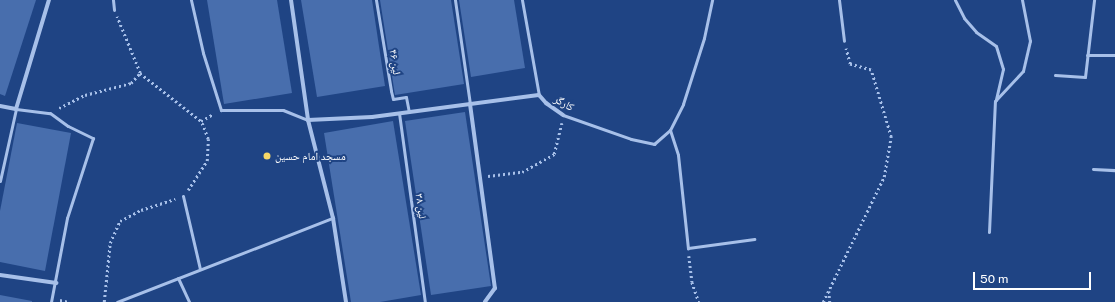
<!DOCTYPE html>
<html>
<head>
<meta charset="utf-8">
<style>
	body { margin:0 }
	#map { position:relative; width:1115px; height:302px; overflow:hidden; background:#1f4484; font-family:"Public Sans","Noto Naskh Arabic",sans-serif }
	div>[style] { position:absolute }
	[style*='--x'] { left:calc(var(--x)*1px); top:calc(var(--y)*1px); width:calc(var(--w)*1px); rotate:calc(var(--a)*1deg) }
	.building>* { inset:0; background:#486ead }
	.path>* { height:2.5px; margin-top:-1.25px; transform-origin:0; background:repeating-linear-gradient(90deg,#a7c0e9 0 2px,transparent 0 5px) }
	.service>* { height:3px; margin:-1.5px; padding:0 1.5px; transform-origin:1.5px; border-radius:1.5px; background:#a7c0e9 }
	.minor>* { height:4px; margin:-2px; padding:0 2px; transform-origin:2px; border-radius:2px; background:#a7c0e9 }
	.dots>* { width:11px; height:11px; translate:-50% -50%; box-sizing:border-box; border:2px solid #1f4484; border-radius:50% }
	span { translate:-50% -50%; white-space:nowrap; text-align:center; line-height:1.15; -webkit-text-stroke:4px #1f4484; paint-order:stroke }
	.street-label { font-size:11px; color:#fff }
	.poi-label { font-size:11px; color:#fff }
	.left { translate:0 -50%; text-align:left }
	.scale { position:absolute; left:973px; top:272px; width:118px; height:18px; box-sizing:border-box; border:2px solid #fff; border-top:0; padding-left:5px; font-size:12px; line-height:14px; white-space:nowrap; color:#fff; -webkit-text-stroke:3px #1f4484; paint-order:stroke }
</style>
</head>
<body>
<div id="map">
	<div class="building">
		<div style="clip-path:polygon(0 0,36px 0,5px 96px,0 94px)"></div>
		<div style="clip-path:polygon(207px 0,277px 0,292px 93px,224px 104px)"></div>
		<div style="clip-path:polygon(301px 0,372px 0,385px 86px,317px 97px)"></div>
		<div style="clip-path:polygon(380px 0,451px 0,464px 84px,395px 95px)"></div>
		<div style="clip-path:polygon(459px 0,514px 0,525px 68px,471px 77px)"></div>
		<div style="clip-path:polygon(465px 112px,491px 286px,431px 295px,405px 121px)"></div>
		<div style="clip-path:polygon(393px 121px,421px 295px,380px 302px,351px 302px,324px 133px)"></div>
		<div style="clip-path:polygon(17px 123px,71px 133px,45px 271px,0 262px,0 211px)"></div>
		<div style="clip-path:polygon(0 295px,32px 301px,32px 302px,0 302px)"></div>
	</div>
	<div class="path">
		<div style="--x:140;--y:73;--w:78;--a:38.2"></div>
		<div style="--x:201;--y:121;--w:14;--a:-30"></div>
		<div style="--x:59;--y:108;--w:29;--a:-27"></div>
		<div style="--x:85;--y:95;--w:48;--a:-14.6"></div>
		<div style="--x:131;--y:83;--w:13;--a:-48"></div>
		<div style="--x:140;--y:73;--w:61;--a:-112.3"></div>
		<div style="--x:488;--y:176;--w:34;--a:-7"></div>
		<div style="--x:522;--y:172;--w:37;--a:-29"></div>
		<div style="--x:554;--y:154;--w:32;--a:-76"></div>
		<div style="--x:188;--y:190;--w:35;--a:-57"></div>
		<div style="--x:207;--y:161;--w:22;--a:-87"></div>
		<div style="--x:208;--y:139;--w:19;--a:-111"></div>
		<div style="--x:689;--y:256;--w:26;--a:83"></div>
		<div style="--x:692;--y:282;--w:21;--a:71"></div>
		<div style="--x:829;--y:291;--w:11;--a:85"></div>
		<div style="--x:60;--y:300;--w:9;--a:13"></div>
		<div style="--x:104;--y:302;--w:59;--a:-84.2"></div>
		<div style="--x:110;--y:243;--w:24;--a:-66"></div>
		<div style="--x:120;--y:221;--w:24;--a:-28"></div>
		<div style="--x:141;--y:210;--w:36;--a:-18"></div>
		<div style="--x:823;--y:302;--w:139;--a:-64"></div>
		<div style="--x:884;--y:177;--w:41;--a:-80.1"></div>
		<div style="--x:891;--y:137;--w:70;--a:-106.6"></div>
		<div style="--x:871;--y:70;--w:22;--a:-164"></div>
		<div style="--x:850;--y:64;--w:16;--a:-105"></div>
	</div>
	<div class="service">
		<div style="--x:113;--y:0;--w:10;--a:84"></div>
		<div style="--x:191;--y:0;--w:54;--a:77.2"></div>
		<div style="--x:203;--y:53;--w:60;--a:72.5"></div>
		<div style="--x:221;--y:110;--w:62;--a:0"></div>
		<div style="--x:283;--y:110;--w:27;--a:22"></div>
		<div style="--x:376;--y:0;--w:92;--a:80.6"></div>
		<div style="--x:391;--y:91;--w:8;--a:76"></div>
		<div style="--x:393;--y:99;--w:13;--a:-9"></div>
		<div style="--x:406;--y:97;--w:15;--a:79"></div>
		<div style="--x:455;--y:0;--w:105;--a:81.8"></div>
		<div style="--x:522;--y:0;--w:97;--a:79.9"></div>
		<div style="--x:839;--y:0;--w:41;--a:83"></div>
		<div style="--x:955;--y:0;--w:20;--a:63"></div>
		<div style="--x:964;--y:18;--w:18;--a:49"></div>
		<div style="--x:976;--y:32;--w:24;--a:35"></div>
		<div style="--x:996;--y:46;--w:24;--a:73"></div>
		<div style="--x:1003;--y:69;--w:32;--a:103"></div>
		<div style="--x:1087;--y:55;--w:28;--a:0"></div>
		<div style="--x:1055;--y:75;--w:30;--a:4"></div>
		<div style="--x:1085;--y:77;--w:78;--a:-83.3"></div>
		<div style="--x:399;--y:113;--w:191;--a:82.2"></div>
		<div style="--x:563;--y:115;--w:72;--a:19.4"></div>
		<div style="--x:631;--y:139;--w:24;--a:12"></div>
		<div style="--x:654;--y:144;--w:21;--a:-41"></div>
		<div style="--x:670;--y:130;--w:29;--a:-63"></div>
		<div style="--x:683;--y:104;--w:69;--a:-72.3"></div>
		<div style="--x:704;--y:38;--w:39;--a:-78"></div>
		<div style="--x:670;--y:130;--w:26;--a:72"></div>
		<div style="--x:678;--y:155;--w:94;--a:83.9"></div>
		<div style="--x:688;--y:248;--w:67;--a:-7.8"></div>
		<div style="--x:1093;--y:169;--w:22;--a:3"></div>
		<div style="--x:0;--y:181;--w:74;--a:-77.5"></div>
		<div style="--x:16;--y:109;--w:34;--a:7"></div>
		<div style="--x:50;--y:113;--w:22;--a:36"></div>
		<div style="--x:68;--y:126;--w:28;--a:26"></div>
		<div style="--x:93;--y:138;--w:84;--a:108"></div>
		<div style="--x:67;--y:218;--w:86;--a:100.8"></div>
		<div style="--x:183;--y:196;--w:75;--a:76.9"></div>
		<div style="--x:989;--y:232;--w:131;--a:-87.4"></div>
		<div style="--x:995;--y:101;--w:41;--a:-47"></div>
		<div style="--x:1023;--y:71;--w:31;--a:-77"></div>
		<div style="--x:1030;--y:41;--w:42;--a:-101"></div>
		<div style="--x:178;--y:278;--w:26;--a:65"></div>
		<div style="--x:117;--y:302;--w:232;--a:-21.3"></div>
	</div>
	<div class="minor">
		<div style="--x:291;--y:0;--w:121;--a:81.9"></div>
		<div style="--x:308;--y:120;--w:101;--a:75.7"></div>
		<div style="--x:333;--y:218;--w:85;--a:81.2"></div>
		<div style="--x:470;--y:104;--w:186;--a:82.3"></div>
		<div style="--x:495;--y:288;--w:17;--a:126"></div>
		<div style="--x:0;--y:106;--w:16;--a:11"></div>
		<div style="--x:16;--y:109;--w:114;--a:-73.2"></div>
		<div style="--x:308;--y:120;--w:64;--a:-2.7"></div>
		<div style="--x:372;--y:117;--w:168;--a:-7.5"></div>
		<div style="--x:539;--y:95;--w:11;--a:49"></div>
		<div style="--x:546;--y:103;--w:21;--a:35"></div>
		<div style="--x:0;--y:275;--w:57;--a:8.1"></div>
	</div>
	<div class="dots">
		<div style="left:267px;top:156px;background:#f7d867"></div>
	</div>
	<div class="street-label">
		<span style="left:395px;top:62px;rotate:81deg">لین ۴۶</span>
		<span style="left:564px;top:103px;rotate:29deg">کارگر</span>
		<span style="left:421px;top:206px;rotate:82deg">لین ۳۸</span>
	</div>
	<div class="poi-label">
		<span class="left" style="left:275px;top:156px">مسجد امام حسین</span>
	</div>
	<div class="scale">50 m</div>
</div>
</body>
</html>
